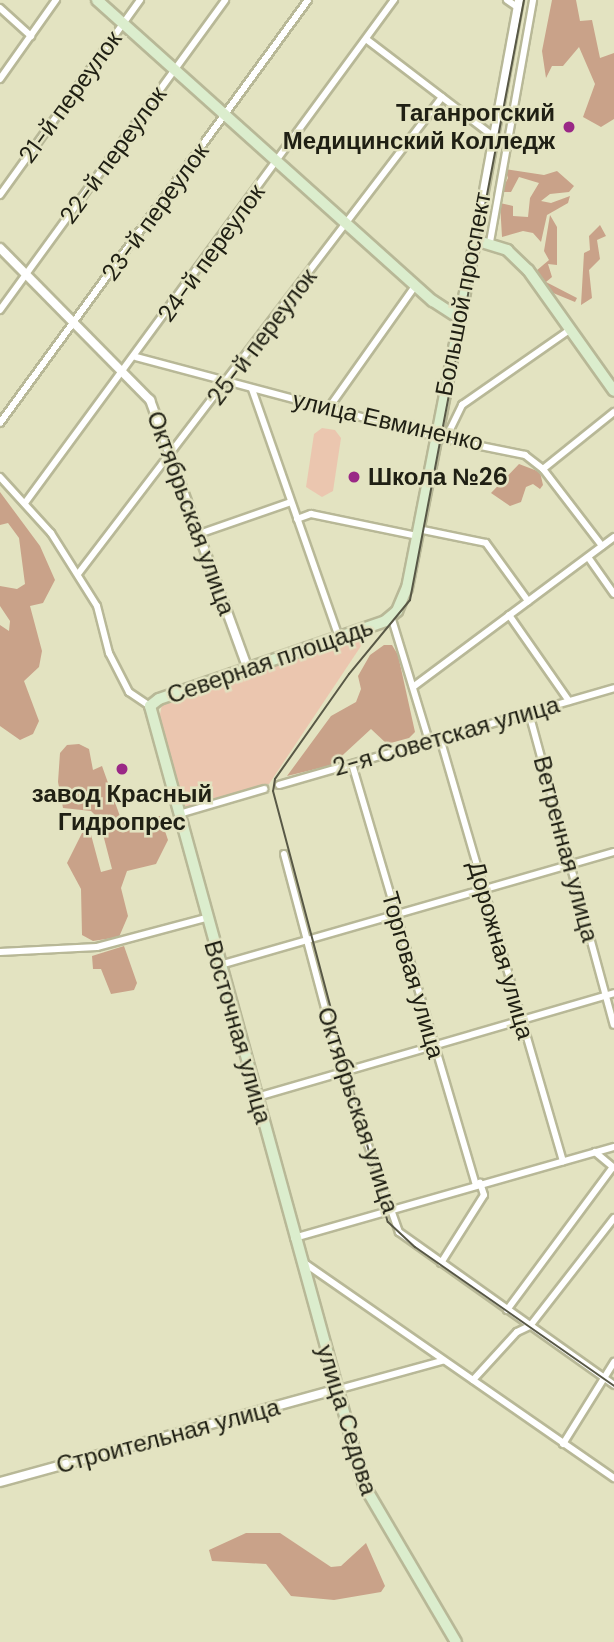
<!DOCTYPE html>
<html>
<head>
<meta charset="utf-8">
<style>
	body { margin:0 }
	#map { position:relative; width:614px; height:1642px; overflow:hidden; background:#e3e3c1; font-family:"DM Sans",sans-serif }
	div>[style] { position:absolute }
	[style*='--x'] { left:calc(var(--x)*1px); top:calc(var(--y)*1px); width:calc(var(--w)*1px); rotate:calc(var(--a)*1deg) }
	.green>* { inset:0; background:#ebc6af }
	.forest>* { inset:0; background:#c9a289 }
	.roads { filter:drop-shadow(2px 0 #b8b897) drop-shadow(-2px 0 #b8b897) drop-shadow(0 2px #b8b897) drop-shadow(0 -2px #b8b897) }
	.minor>* { height:6px; margin:-3px; padding:0 3px; transform-origin:3px; border-radius:3px; background:#fff }
	.tertiary>* { height:8px; margin:-4px; padding:0 4px; transform-origin:4px; border-radius:4px; background:#fff }
	.secondary>* { height:10px; margin:-5px; padding:0 5px; transform-origin:5px; border-radius:5px; background:#dbedcd }
	.tram>* { height:2px; margin:-1px; padding:0 1px; transform-origin:1px; border-radius:1px; background:#585846 }
	.dots>* { width:19px; height:19px; translate:-50% -50%; box-sizing:border-box; border:4px solid #e3e3c1; border-radius:50% }
	span { translate:-50% -50%; white-space:nowrap; text-align:center; line-height:1.15; -webkit-text-stroke:5px #e3e3c1; paint-order:stroke }
	.street-label { font-size:24px; color:#202014 }
	.poi-label { font-size:24px; color:#202014; font-weight:700 }
	.right { translate:-100% -50%; text-align:right }
	.left { translate:0 -50%; text-align:left }
</style>
</head>
<body>
<div id="map">
	<div class="green">
		<div style="clip-path:polygon(322px 428px,335px 430px,341px 438px,333px 491px,322px 497px,306px 487px,314px 434px)"></div>
		<div style="clip-path:polygon(371px 631px,269px 784px,182px 810px,159px 719px,163px 700px)"></div>
	</div>
	<div class="forest">
		<div style="clip-path:polygon(552px 0,576px 0,580px 21px,592px 20px,600px 58px,614px 53px,614px 119px,601px 127px,583px 117px,595px 84px,579px 47px,563px 66px,552px 66px,546px 78px,542px 51px)"></div>
		<div style="clip-path:polygon(505px 169px,544px 175px,557px 171px,574px 186px,569px 192px,550px 194px,541px 201px,551px 203px,570px 196px,568px 203px,547px 215px,541px 242px,533px 233px,523px 231px,502px 237px,500px 203px,513px 206px,513px 216px,528px 217px,530px 198px,539px 183px,519px 177px,511px 192px,501px 192px,508px 178px)"></div>
		<div style="clip-path:polygon(550px 215px,557px 227px,557px 265px,548px 264px,552px 277px,546px 282px,577px 298px,575px 302px,541px 288px,536px 271px,549px 260px,544px 251px)"></div>
		<div style="clip-path:polygon(600px 225px,606px 236px,597px 240px,600px 259px,589px 270px,592px 298px,581px 305px,584px 253px,590px 250px,589px 236px)"></div>
		<div style="clip-path:polygon(519px 464px,540px 472px,543px 485px,540px 489px,533px 484px,526px 487px,521px 502px,510px 506px,491px 493px)"></div>
		<div style="clip-path:polygon(0 492px,40px 546px,55px 580px,43px 603px,30px 606px,42px 651px,39px 667px,24px 681px,39px 721px,33px 734px,20px 740px,0 726px,0 625px,9px 631px,10px 621px,0 606px,0 586px,17px 589px,25px 584px,19px 538px,8px 523px,0 525px)"></div>
		<div style="clip-path:polygon(384px 645px,392px 645px,398px 655px,415px 732px,409px 738px,387px 744px,371px 729px,332px 765px,287px 776px,331px 716px,356px 702px,361px 689px,358px 676px,370px 655px)"></div>
		<div style="clip-path:polygon(79px 744px,89px 749px,93px 770px,102px 766px,122px 822px,160px 816px,168px 840px,156px 864px,127px 871px,121px 888px,128px 916px,119px 937px,93px 941px,82px 935px,81px 889px,67px 863px,82px 833px,90px 831px,101px 872px,112px 869px,99px 819px,91px 811px,63px 808px,58px 782px,60px 753px,67px 745px)"></div>
		<div style="clip-path:polygon(124px 946px,137px 983px,134px 990px,111px 994px,101px 969px,93px 969px,92px 956px)"></div>
		<div style="clip-path:polygon(246px 1533px,280px 1533px,331px 1567px,341px 1566px,366px 1543px,385px 1586px,381px 1592px,334px 1600px,291px 1596px,266px 1564px,212px 1561px,209px 1550px)"></div>
	</div>
	<div class="roads">
		<div class="minor">
			<div style="--x:507;--y:0;--w:12;--a:35"></div>
			<div style="--x:0;--y:8;--w:42;--a:42.1"></div>
			<div style="--x:366;--y:39;--w:160;--a:37.4"></div>
			<div style="--x:0;--y:79;--w:97;--a:-54.7"></div>
			<div style="--x:0;--y:195;--w:240;--a:-54.3"></div>
			<div style="--x:490;--y:242;--w:246;--a:-79.9"></div>
			<div style="--x:0;--y:310;--w:383;--a:-54"></div>
			<div style="--x:136;--y:357;--w:310;--a:14.9"></div>
			<div style="--x:436;--y:437;--w:91;--a:11.4"></div>
			<div style="--x:525;--y:455;--w:23;--a:38"></div>
			<div style="--x:543;--y:469;--w:97;--a:52.5"></div>
			<div style="--x:252;--y:389;--w:264;--a:70.7"></div>
			<div style="--x:328;--y:409;--w:151;--a:-54.7"></div>
			<div style="--x:0;--y:423;--w:523;--a:-53.94"></div>
			<div style="--x:446;--y:438;--w:37;--a:-64"></div>
			<div style="--x:462;--y:405;--w:133;--a:-34.9"></div>
			<div style="--x:543;--y:469;--w:91;--a:-38.8"></div>
			<div style="--x:0;--y:477;--w:76;--a:47.7"></div>
			<div style="--x:51;--y:533;--w:86;--a:57.8"></div>
			<div style="--x:97;--y:606;--w:49;--a:75.7"></div>
			<div style="--x:109;--y:653;--w:44;--a:62.9"></div>
			<div style="--x:129;--y:692;--w:25;--a:34"></div>
			<div style="--x:25;--y:503;--w:624;--a:-53.74"></div>
			<div style="--x:297;--y:519;--w:15;--a:-20"></div>
			<div style="--x:311;--y:514;--w:108;--a:11.7"></div>
			<div style="--x:418;--y:529;--w:69;--a:11.6"></div>
			<div style="--x:486;--y:543;--w:72;--a:54.1"></div>
			<div style="--x:199;--y:534;--w:97;--a:-19.2"></div>
			<div style="--x:588;--y:557;--w:45;--a:54.9"></div>
			<div style="--x:78;--y:574;--w:600;--a:-52.65"></div>
			<div style="--x:509;--y:615;--w:105;--a:55.1"></div>
			<div style="--x:391;--y:616;--w:131;--a:73.1"></div>
			<div style="--x:413;--y:687;--w:251;--a:-36.7"></div>
			<div style="--x:529;--y:713;--w:323;--a:74.8"></div>
			<div style="--x:440;--y:738;--w:441;--a:73.8"></div>
			<div style="--x:352;--y:764;--w:439;--a:73.6"></div>
			<div style="--x:279;--y:785;--w:349;--a:-16.1"></div>
			<div style="--x:179;--y:814;--w:89;--a:-16.4"></div>
			<div style="--x:284;--y:854;--w:226;--a:75.1"></div>
			<div style="--x:342;--y:1072;--w:170;--a:70.4"></div>
			<div style="--x:399;--y:1232;--w:264;--a:35.4"></div>
			<div style="--x:0;--y:952;--w:97;--a:-3"></div>
			<div style="--x:97;--y:947;--w:113;--a:-14.9"></div>
			<div style="--x:220;--y:965;--w:410;--a:-16"></div>
			<div style="--x:257;--y:1097;--w:372;--a:-16.2"></div>
			<div style="--x:595;--y:1152;--w:25;--a:40"></div>
			<div style="--x:294;--y:1238;--w:333;--a:-15.9"></div>
			<div style="--x:303;--y:1262;--w:379;--a:34.8"></div>
			<div style="--x:441;--y:1263;--w:80;--a:-57.7"></div>
			<div style="--x:484;--y:1195;--w:13;--a:-108"></div>
			<div style="--x:507;--y:1310;--w:178;--a:-53.5"></div>
			<div style="--x:473;--y:1380;--w:65;--a:-47.5"></div>
			<div style="--x:517;--y:1332;--w:14;--a:-25"></div>
			<div style="--x:530;--y:1326;--w:137;--a:-52.1"></div>
			<div style="--x:336;--y:1390;--w:110;--a:-15.3"></div>
			<div style="--x:563;--y:1444;--w:97;--a:-58.1"></div>
		</div>
		<div class="tertiary">
			<div style="--x:475;--y:240;--w:244;--a:-79.6"></div>
			<div style="--x:0;--y:248;--w:214;--a:45.4"></div>
			<div style="--x:150;--y:400;--w:286;--a:70"></div>
			<div style="--x:0;--y:1482;--w:347;--a:-15.4"></div>
		</div>
		<div class="secondary">
			<div style="--x:97;--y:0;--w:451;--a:41.9"></div>
			<div style="--x:433;--y:301;--w:31;--a:33"></div>
			<div style="--x:456;--y:1642;--w:182;--a:-120.4"></div>
			<div style="--x:364;--y:1485;--w:808;--a:-105.36"></div>
			<div style="--x:150;--y:706;--w:11;--a:-38"></div>
			<div style="--x:159;--y:699;--w:239;--a:-19"></div>
			<div style="--x:385;--y:621;--w:16;--a:-40"></div>
			<div style="--x:397;--y:611;--w:25;--a:-67"></div>
			<div style="--x:407;--y:588;--w:355;--a:-78.9"></div>
			<div style="--x:475;--y:240;--w:34;--a:17"></div>
			<div style="--x:507;--y:250;--w:29;--a:44"></div>
			<div style="--x:528;--y:270;--w:148;--a:54.6"></div>
		</div>
	</div>
	<div class="tram">
		<div style="--x:524;--y:0;--w:611;--a:100.76"></div>
		<div style="--x:410;--y:600;--w:96;--a:129.5"></div>
		<div style="--x:349;--y:674;--w:128;--a:125.2"></div>
		<div style="--x:275;--y:779;--w:12;--a:99"></div>
		<div style="--x:273;--y:791;--w:446;--a:75.1"></div>
		<div style="--x:388;--y:1222;--w:37;--a:43"></div>
		<div style="--x:415;--y:1247;--w:243;--a:34.9"></div>
	</div>
	<div class="dots">
		<div style="left:569px;top:127px;background:#9a2886"></div>
		<div style="left:354px;top:477px;background:#9a2886"></div>
		<div style="left:122px;top:769px;background:#9a2886"></div>
	</div>
	<div class="street-label">
		<span style="left:70px;top:97px;rotate:-54deg">21-й переулок</span>
		<span style="left:113px;top:155px;rotate:-54deg">22-й переулок</span>
		<span style="left:155px;top:212px;rotate:-54deg">23-й переулок</span>
		<span style="left:211px;top:253px;rotate:-54deg">24-й переулок</span>
		<span style="left:463px;top:294px;rotate:-79deg">Большой проспект</span>
		<span style="left:262px;top:337px;rotate:-53deg">25-й переулок</span>
		<span style="left:388px;top:421px;rotate:13deg">улица Евминенко</span>
		<span style="left:191px;top:513px;rotate:70deg">Октябрьская улица</span>
		<span style="left:270px;top:661px;rotate:-19deg">Северная площадь</span>
		<span style="left:446px;top:736px;rotate:-16deg">2-я Советская улица</span>
		<span style="left:566px;top:849px;rotate:75deg">Ветренная улица</span>
		<span style="left:501px;top:950px;rotate:74deg">Дорожная улица</span>
		<span style="left:413px;top:975px;rotate:74deg">Торговая улица</span>
		<span style="left:238px;top:1032px;rotate:74deg">Восточная улица</span>
		<span style="left:358px;top:1110px;rotate:72deg">Октябрьская улица</span>
		<span style="left:347px;top:1420px;rotate:73deg">улица Седова</span>
		<span style="left:168px;top:1436px;rotate:-15deg">Строительная улица</span>
	</div>
	<div class="poi-label">
		<span class="right" style="left:555px;top:127px">Таганрогский<br>Медицинский Колледж</span>
		<span class="left" style="left:368px;top:477px">Школа №26</span>
		<span style="left:122px;top:808px">завод Красный<br>Гидропрес</span>
	</div>
</div>
</body>
</html>
